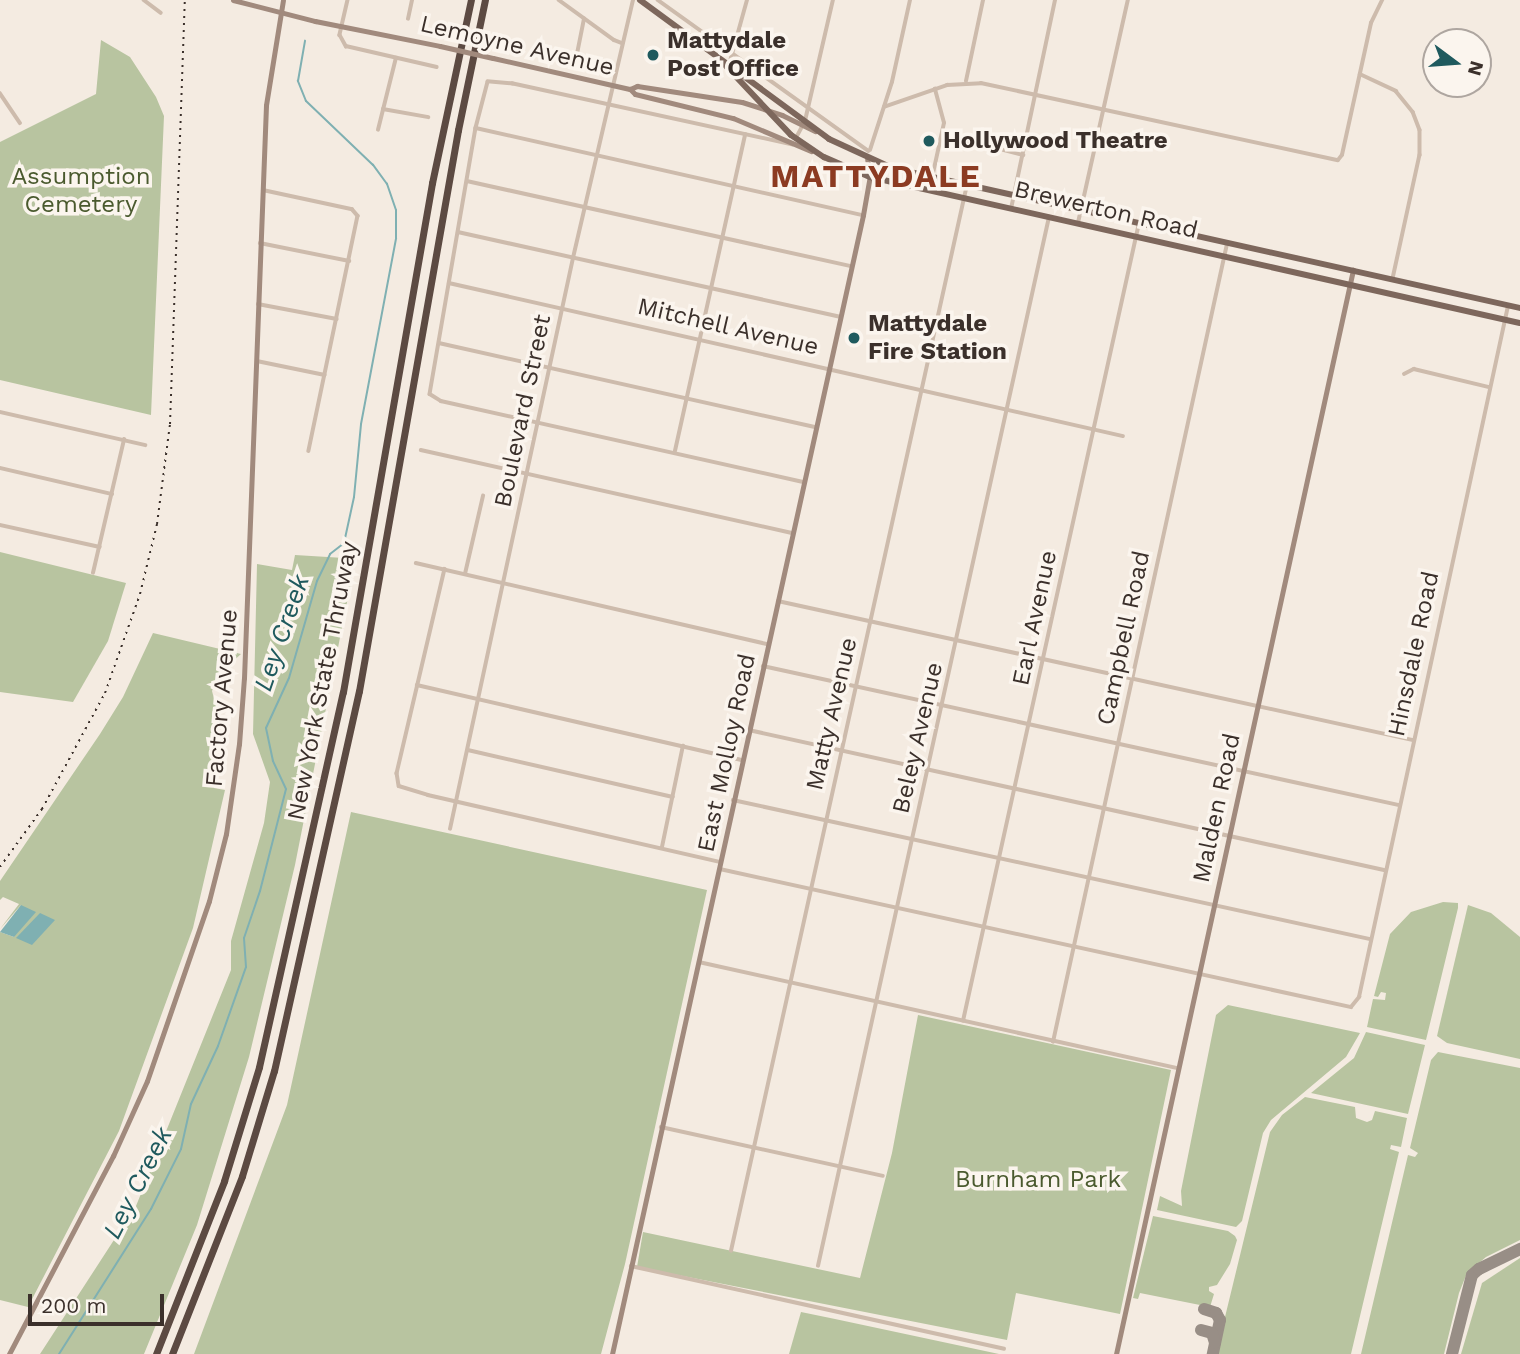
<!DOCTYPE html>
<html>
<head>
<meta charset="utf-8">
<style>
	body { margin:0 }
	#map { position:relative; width:1520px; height:1354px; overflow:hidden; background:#f4ebe1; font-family:"Work Sans",sans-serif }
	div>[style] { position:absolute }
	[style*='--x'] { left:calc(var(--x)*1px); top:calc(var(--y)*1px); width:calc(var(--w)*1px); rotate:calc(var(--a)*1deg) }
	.green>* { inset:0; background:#b8c4a0 }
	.water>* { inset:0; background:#7fb0b2 }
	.stream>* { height:2px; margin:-1px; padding:0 1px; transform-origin:1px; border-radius:1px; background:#7fb0b2 }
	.taxiway>* { height:12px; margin:-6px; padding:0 6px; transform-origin:6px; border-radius:6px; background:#988e86 }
	.street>* { height:3.5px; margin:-1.75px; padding:0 1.75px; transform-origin:1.75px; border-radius:1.75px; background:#cdbbac }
	.secondary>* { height:5px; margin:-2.5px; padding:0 2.5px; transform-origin:2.5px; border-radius:2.5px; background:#a18a7d }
	.primary>* { height:6px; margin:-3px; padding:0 3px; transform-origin:3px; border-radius:3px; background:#7d675c }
	.highway>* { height:7px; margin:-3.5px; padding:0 3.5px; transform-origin:3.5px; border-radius:3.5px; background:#5c4a42 }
	.rail>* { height:2px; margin-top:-1px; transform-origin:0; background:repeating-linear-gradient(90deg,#3b302b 0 2px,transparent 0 7px) }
	.secondary-bridge>* { height:5px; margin:-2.5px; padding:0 2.5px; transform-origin:2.5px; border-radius:2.5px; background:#a18a7d }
	.dots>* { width:19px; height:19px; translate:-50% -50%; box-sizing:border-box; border:4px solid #fbf5ee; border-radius:50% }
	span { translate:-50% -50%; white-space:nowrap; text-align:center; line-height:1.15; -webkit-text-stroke:7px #fbf5ee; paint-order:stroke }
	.poi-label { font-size:24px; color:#3b302b; font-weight:700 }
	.left { translate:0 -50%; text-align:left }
	.street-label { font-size:24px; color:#3b302b }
	.park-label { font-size:24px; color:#4a5a2e }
	.water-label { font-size:26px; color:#1f5a5e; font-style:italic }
	.district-label { font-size:32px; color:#8c3b22; font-weight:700; letter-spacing:2px }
	.north { position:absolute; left:1422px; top:28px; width:70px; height:70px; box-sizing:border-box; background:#fbf5ee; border:2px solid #aea6a0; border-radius:50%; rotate:106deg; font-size:19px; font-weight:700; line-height:28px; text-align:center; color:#3b302b }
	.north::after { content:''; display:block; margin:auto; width:24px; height:32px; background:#1f5a5e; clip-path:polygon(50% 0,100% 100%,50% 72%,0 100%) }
	.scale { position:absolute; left:28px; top:1294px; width:136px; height:32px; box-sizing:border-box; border:4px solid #3b302b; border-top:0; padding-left:9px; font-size:21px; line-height:24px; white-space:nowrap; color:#3b302b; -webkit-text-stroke:5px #fbf5ee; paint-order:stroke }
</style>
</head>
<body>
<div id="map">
	<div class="green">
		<div style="clip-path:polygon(101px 40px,130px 57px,156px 97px,164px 116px,151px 415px,0 380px,0 142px,96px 94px)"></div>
		<div style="clip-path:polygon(0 552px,126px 583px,108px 641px,73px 702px,0 692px)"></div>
		<div style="clip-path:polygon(295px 555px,344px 558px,352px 577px,295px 865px,249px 1057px,197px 1225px,144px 1354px,40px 1354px,136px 1206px,231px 970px,231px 941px,264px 823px,270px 782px,253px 734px,257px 564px,292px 570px)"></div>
		<div style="clip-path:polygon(153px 633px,241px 654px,218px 675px,212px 691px,219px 718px,214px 788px,225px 790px,193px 928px,119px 1131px,28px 1307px,0 1300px,0 932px,14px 937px,21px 905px,0 929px,19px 904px,3px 897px,0 900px,0 881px,100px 734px,123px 697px)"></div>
		<div style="clip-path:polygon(351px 812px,707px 890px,625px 1264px,601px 1354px,194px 1354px,287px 1105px)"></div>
		<div style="clip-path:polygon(1443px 902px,1458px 903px,1458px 908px,1426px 1040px,1367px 1027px,1373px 999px,1385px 1000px,1386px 993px,1381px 992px,1378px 997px,1374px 996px,1390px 934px,1411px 912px)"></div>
		<div style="clip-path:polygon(1468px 905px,1491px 913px,1520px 937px,1520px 1059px,1447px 1043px,1437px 1036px)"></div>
		<div style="clip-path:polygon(1228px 1005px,1360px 1033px,1346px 1057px,1271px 1120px,1263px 1133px,1242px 1221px,1236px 1227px,1157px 1210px,1160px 1196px,1182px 1206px,1181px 1191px,1216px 1015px)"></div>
		<div style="clip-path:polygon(918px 1015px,1171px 1070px,1120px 1314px,1016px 1293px,1007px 1340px,637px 1267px,643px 1232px,860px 1278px,892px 1153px)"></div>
		<div style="clip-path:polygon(1366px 1032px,1425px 1045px,1408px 1114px,1311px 1093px,1354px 1058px)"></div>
		<div style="clip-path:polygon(1438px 1052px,1520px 1068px,1520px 1240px,1486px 1257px,1467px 1273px,1459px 1293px,1444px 1354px,1361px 1354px,1408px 1155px,1415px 1157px,1418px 1153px,1410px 1148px,1431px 1060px)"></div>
		<div style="clip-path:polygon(1305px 1097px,1355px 1107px,1356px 1118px,1367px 1122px,1372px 1120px,1375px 1111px,1407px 1118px,1401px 1147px,1391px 1145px,1390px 1149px,1399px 1152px,1351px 1354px,1216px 1354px,1270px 1132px,1282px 1115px)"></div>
		<div style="clip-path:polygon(1153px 1216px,1228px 1231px,1235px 1236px,1237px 1240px,1230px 1264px,1217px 1285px,1209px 1287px,1209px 1291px,1214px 1294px,1210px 1307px,1140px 1293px,1138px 1299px,1133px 1298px)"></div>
		<div style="clip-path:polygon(1520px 1258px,1520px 1354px,1461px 1354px,1482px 1283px)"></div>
		<div style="clip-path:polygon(801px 1312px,835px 1319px,999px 1354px,789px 1354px)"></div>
	</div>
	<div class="water">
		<div style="clip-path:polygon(21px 905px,36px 912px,14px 937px,0 932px)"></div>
		<div style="clip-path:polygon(40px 913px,55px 920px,32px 945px,16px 938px)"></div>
	</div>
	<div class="stream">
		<div style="--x:59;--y:1354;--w:172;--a:-57.6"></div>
		<div style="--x:151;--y:1209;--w:67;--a:-63.4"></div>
		<div style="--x:181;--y:1149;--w:46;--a:-77.5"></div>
		<div style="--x:191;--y:1104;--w:64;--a:-65"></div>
		<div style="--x:218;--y:1046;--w:84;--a:-70.5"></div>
		<div style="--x:246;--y:967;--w:29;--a:-94"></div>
		<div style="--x:244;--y:938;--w:50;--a:-71.2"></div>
		<div style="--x:260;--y:891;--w:105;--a:-75.7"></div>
		<div style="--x:286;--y:789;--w:31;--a:-115"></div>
		<div style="--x:273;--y:761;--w:34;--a:-102"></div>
		<div style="--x:266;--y:728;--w:55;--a:-65.3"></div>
		<div style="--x:289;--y:678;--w:101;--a:-73.9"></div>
		<div style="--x:317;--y:581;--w:30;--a:-64"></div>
		<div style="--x:330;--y:554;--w:18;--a:-38"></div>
		<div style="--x:344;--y:543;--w:47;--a:-77.7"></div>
		<div style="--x:354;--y:497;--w:73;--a:-84.5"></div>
		<div style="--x:361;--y:424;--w:189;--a:-79.3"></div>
		<div style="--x:396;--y:238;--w:28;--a:-90"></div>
		<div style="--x:396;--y:210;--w:28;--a:-109"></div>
		<div style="--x:387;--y:184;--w:24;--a:-126"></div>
		<div style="--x:373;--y:165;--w:93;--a:-136.3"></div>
		<div style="--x:306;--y:101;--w:22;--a:-112"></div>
		<div style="--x:298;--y:81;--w:41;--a:-80.1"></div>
	</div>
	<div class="taxiway">
		<div style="--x:1204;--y:1309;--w:13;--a:18"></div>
		<div style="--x:1216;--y:1313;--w:8;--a:60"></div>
		<div style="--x:1220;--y:1320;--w:35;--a:102"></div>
		<div style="--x:1201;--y:1330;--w:11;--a:15"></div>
		<div style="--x:1212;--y:1333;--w:10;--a:73"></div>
		<div style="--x:1452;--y:1354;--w:81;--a:-75.8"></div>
		<div style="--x:1472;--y:1275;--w:9;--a:-41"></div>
		<div style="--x:1479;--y:1269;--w:46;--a:-26"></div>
	</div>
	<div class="street">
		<div style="--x:144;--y:0;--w:21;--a:37"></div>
		<div style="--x:348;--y:0;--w:36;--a:103"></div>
		<div style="--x:340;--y:35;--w:13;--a:61"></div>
		<div style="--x:346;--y:46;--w:93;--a:13"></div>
		<div style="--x:559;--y:0;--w:68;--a:36"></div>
		<div style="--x:614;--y:40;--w:9;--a:21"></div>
		<div style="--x:658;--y:0;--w:259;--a:35.6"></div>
		<div style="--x:408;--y:19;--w:19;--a:-78"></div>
		<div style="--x:575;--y:64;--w:46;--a:-78.7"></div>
		<div style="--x:729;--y:65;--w:67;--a:-74.5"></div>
		<div style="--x:1360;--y:74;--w:40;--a:25"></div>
		<div style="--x:1396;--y:91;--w:27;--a:51"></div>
		<div style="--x:1413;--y:112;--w:19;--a:69"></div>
		<div style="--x:1420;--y:130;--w:25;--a:90"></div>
		<div style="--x:1420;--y:155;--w:127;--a:102.3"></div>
		<div style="--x:966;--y:81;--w:83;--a:-78.1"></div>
		<div style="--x:0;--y:93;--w:36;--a:56"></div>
		<div style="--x:884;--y:107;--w:67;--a:-19.2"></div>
		<div style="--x:947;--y:85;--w:34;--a:-3"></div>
		<div style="--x:981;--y:83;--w:365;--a:12.2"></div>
		<div style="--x:1338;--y:160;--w:6;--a:-51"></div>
		<div style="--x:1342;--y:155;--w:135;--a:-77.6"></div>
		<div style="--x:1371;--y:23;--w:25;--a:-64"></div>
		<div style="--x:383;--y:109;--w:46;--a:10.1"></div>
		<div style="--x:476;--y:128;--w:397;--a:12.7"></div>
		<div style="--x:378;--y:130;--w:74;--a:-76"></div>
		<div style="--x:942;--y:134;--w:84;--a:14.5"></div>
		<div style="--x:796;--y:138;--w:19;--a:-62"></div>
		<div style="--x:805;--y:121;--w:124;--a:-77"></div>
		<div style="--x:793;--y:145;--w:287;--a:-167.7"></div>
		<div style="--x:513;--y:84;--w:25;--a:-175"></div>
		<div style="--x:488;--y:82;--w:48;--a:104.6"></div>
		<div style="--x:476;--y:128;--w:270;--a:99.8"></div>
		<div style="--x:430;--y:394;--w:13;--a:32"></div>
		<div style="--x:441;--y:401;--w:372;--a:12.6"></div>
		<div style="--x:870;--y:150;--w:71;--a:-72.1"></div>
		<div style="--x:892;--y:82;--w:84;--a:-77.6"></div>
		<div style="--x:932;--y:178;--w:56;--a:-77.7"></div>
		<div style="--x:944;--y:123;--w:35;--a:-105"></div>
		<div style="--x:467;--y:181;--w:393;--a:12.5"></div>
		<div style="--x:263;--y:190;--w:91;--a:12.1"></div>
		<div style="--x:352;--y:209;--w:9;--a:49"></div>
		<div style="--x:358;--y:216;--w:240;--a:101.8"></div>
		<div style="--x:1011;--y:209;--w:214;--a:-78.1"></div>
		<div style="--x:1078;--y:223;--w:229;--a:-77.4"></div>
		<div style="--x:458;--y:232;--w:391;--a:12.5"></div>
		<div style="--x:260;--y:243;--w:91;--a:11.4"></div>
		<div style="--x:449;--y:283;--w:691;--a:12.79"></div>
		<div style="--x:258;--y:304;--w:80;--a:10.8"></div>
		<div style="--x:439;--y:343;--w:386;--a:12.6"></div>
		<div style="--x:257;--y:361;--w:69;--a:11.6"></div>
		<div style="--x:1404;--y:374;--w:11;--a:-27"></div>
		<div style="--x:1414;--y:369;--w:77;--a:13.5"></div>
		<div style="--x:0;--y:412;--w:149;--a:12.8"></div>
		<div style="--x:421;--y:450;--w:381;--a:12.6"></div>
		<div style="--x:675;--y:451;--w:324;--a:-77.5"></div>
		<div style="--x:0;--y:468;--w:115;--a:13.1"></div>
		<div style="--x:0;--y:525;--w:102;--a:12.4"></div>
		<div style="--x:416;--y:563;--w:361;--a:13"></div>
		<div style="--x:445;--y:569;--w:210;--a:103.2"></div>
		<div style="--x:397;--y:773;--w:13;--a:81"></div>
		<div style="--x:399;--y:786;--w:30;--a:17"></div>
		<div style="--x:428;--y:795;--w:300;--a:12.9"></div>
		<div style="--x:93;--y:573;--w:137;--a:-76.9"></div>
		<div style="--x:465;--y:574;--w:80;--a:-77"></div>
		<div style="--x:778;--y:601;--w:650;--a:12.35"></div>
		<div style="--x:763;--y:666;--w:651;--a:12.33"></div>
		<div style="--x:417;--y:685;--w:334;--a:13"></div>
		<div style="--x:749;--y:730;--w:650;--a:12.43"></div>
		<div style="--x:468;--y:750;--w:210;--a:12.9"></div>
		<div style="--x:733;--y:800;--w:652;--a:12.31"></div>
		<div style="--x:450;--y:829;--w:584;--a:-77.84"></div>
		<div style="--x:573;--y:258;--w:265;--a:-76.9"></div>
		<div style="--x:662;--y:847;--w:103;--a:-78.3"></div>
		<div style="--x:720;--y:869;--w:646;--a:12.34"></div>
		<div style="--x:1351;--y:1007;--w:13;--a:-51"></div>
		<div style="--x:1359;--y:997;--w:707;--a:-77.83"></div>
		<div style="--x:699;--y:962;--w:491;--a:12.5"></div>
		<div style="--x:963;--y:1021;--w:817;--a:-77.56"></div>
		<div style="--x:1053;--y:1042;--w:817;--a:-77.7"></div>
		<div style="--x:661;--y:1127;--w:227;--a:12.4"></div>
		<div style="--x:731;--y:1251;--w:1092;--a:-77.52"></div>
		<div style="--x:631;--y:1266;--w:382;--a:12.5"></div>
		<div style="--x:818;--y:1266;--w:1074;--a:-77.58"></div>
	</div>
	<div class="secondary">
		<div style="--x:233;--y:0;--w:85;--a:14.4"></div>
		<div style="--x:315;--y:21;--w:127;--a:11.3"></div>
		<div style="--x:493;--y:58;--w:140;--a:12.8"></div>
		<div style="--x:630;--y:89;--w:8;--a:-23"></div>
		<div style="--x:637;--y:86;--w:106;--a:8.7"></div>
		<div style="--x:742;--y:102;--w:42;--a:18"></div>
		<div style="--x:782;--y:115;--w:37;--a:26"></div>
		<div style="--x:630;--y:89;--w:7;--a:45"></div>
		<div style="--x:635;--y:94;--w:101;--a:13.8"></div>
		<div style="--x:733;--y:118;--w:85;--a:22.9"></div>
		<div style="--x:9;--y:1354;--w:224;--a:-62.3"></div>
		<div style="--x:113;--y:1156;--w:82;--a:-65.6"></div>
		<div style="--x:147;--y:1081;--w:190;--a:-71"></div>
		<div style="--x:209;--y:901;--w:69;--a:-75.8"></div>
		<div style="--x:226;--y:834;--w:91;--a:-81.8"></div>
		<div style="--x:239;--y:744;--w:66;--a:-85.7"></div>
		<div style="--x:244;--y:678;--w:573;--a:-87.8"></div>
		<div style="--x:266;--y:105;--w:106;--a:-80.8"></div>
		<div style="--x:612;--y:1354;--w:1166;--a:-77.57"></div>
		<div style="--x:863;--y:215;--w:39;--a:-80"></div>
		<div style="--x:870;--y:177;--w:18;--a:-99"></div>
		<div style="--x:1116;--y:1354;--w:1110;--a:-77.67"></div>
	</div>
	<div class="primary">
		<div style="--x:640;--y:0;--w:235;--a:36.3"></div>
		<div style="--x:829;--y:139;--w:69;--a:24.7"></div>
		<div style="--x:892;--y:168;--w:643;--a:12.57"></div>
		<div style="--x:725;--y:65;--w:96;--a:46.7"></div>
		<div style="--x:791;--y:135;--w:40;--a:34"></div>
		<div style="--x:824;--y:157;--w:50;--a:23.5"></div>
		<div style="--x:870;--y:177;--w:666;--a:12.66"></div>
	</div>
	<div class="highway">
		<div style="--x:156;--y:1354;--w:186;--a:-68.5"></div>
		<div style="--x:224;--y:1181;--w:119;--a:-72.9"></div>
		<div style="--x:259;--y:1067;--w:384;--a:-77.4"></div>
		<div style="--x:343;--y:692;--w:517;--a:-80.08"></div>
		<div style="--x:432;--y:183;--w:187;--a:-78"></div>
		<div style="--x:172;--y:1354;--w:191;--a:-68.5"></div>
		<div style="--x:242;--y:1176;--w:110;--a:-73.1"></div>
		<div style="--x:274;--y:1071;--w:389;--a:-77.4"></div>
		<div style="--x:359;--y:691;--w:570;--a:-79.99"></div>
		<div style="--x:458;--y:130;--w:133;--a:-78.3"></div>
	</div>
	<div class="rail">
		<div style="--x:0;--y:867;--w:72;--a:-54.1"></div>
		<div style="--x:42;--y:809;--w:132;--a:-61.5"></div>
		<div style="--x:105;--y:693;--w:105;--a:-70.5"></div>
		<div style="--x:140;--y:594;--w:72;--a:-76.3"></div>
		<div style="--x:157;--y:524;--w:101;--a:-82.6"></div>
		<div style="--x:170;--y:424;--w:424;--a:-88"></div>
	</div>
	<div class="secondary-bridge">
		<div style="--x:440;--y:46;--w:54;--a:12.8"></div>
	</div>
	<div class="dots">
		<div style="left:653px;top:55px;background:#1f5a5e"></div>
		<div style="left:929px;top:141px;background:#1f5a5e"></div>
		<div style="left:854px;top:338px;background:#1f5a5e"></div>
	</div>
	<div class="poi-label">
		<span class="left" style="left:667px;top:55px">Mattydale<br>Post Office</span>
		<span class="left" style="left:943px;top:141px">Hollywood Theatre</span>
		<span class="left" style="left:868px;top:338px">Mattydale<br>Fire Station</span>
	</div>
	<div class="street-label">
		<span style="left:517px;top:46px;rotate:13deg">Lemoyne Avenue</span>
		<span style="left:1106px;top:210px;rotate:13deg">Brewerton Road</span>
		<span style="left:728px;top:327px;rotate:13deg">Mitchell Avenue</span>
		<span style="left:523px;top:411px;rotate:-78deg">Boulevard Street</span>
		<span style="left:1035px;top:618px;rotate:-78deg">Earl Avenue</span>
		<span style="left:1124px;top:638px;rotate:-78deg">Campbell Road</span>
		<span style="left:1414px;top:654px;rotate:-78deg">Hinsdale Road</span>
		<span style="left:323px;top:681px;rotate:-79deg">New York State Thruway</span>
		<span style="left:222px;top:698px;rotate:-85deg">Factory Avenue</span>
		<span style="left:832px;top:714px;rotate:-77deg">Matty Avenue</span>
		<span style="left:918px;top:738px;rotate:-77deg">Beley Avenue</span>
		<span style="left:727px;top:753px;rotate:-78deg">East Molloy Road</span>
		<span style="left:1217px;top:808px;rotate:-78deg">Malden Road</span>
	</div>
	<div class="park-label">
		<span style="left:81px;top:191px">Assumption<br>Cemetery</span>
		<span style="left:1038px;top:1180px">Burnham Park</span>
	</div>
	<div class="water-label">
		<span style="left:282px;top:633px;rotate:-71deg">Ley Creek</span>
		<span style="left:138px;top:1183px;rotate:-63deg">Ley Creek</span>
	</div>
	<div class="district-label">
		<span style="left:876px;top:176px">MATTYDALE</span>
	</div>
	<div class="north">N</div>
	<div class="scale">200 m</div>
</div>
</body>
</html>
